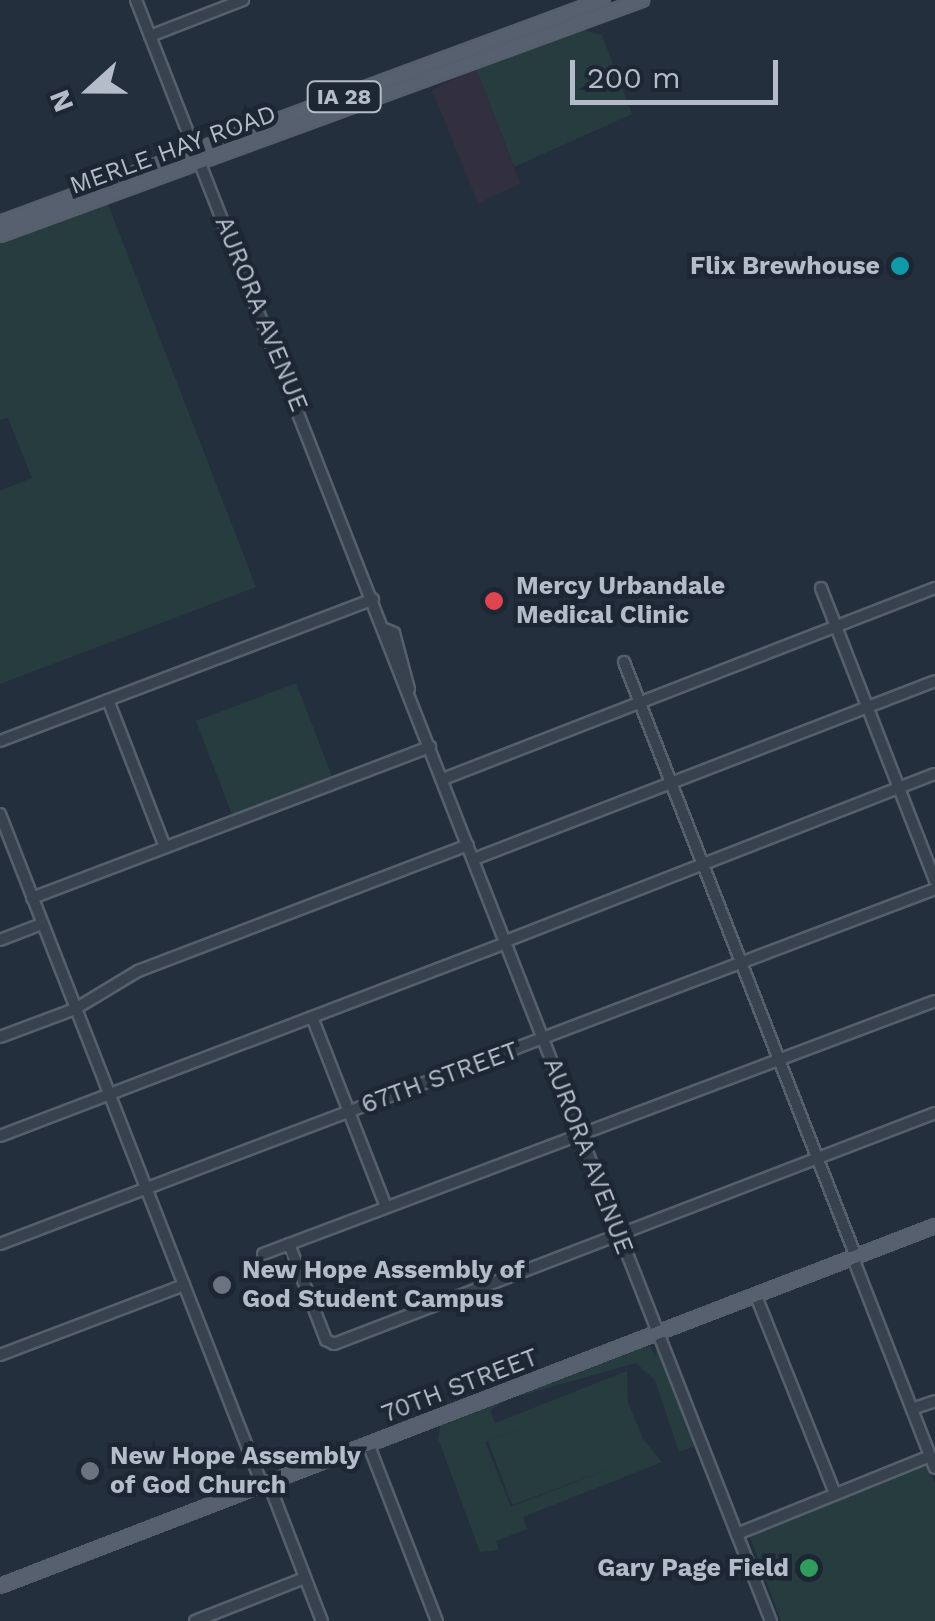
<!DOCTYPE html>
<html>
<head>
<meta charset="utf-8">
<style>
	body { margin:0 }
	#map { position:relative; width:935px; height:1621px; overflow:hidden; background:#242f3e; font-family:"Work Sans",sans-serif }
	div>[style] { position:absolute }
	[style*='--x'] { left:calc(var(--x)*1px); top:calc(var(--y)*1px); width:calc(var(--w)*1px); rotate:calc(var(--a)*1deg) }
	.medical>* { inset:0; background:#32303f }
	.green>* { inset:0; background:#263c3f }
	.roads { filter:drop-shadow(2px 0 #565f6c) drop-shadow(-2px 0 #565f6c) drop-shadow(0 2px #565f6c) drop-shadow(0 -2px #565f6c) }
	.minor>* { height:10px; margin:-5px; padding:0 5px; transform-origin:5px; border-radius:5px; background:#38414e }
	.major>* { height:12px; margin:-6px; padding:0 6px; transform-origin:6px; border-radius:6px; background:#56606e }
	.dots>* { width:28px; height:28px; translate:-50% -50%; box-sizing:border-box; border:5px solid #1d2633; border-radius:50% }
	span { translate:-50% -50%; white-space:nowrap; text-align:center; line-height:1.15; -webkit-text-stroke:9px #1d2633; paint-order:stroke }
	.shield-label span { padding:2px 8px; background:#1d2633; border:2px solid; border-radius:8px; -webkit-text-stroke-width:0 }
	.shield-label { font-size:22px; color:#b4bcc9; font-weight:700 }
	.street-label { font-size:25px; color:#b4bcc9 }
	.poi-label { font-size:25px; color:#b4bcc9; font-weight:700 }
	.right { translate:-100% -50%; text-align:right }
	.left { translate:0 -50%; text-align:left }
	.north { position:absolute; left:40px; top:40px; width:100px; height:100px; -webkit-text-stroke:8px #1d2633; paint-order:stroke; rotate:249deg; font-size:28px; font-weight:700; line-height:40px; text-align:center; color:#b4bcc9 }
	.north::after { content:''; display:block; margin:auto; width:35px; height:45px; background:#b4bcc9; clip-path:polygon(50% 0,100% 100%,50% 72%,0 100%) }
	.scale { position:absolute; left:570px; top:60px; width:208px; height:45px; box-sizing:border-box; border:5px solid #b4bcc9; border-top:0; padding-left:12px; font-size:30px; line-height:35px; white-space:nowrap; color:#b4bcc9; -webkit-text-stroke:8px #1d2633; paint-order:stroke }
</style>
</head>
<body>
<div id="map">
	<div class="medical">
		<div style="clip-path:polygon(476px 68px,520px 184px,478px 203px,432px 90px)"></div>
	</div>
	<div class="green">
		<div style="clip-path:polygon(582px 30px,602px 35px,632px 114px,514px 167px,476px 68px)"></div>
		<div style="clip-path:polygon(106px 199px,256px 587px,0 684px,0 491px,32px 478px,8px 418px,0 420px,0 235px)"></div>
		<div style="clip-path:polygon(296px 683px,333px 779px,233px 817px,196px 721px)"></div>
		<div style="clip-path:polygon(evenodd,648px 1343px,643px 1348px,650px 1346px,655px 1357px,656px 1348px,695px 1446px,679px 1452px,655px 1380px,636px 1363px,508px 1399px,490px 1410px,495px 1423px,627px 1371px,628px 1402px,643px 1439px,662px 1462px,523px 1517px,527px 1529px,496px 1541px,499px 1550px,480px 1552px,438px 1438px,441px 1424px,648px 1343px,593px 1399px,488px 1441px,509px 1497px,513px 1505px,619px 1465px,511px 1507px,485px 1442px,593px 1399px)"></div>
		<div style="clip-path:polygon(924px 1462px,935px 1483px,935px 1621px,781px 1621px,749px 1534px)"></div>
	</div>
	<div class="roads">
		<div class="minor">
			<div style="--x:136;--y:0;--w:1741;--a:68.61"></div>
			<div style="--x:150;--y:36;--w:100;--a:-21.2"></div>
			<div style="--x:821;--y:588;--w:314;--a:68.7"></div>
			<div style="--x:385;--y:629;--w:10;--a:24"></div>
			<div style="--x:394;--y:633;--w:58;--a:75"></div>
			<div style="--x:624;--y:662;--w:639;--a:68.7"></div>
			<div style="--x:108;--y:700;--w:158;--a:68.8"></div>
			<div style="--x:0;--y:741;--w:399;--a:-20.8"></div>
			<div style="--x:443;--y:779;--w:528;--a:-21.22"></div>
			<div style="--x:0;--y:814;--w:723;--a:68.66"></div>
			<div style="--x:474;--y:859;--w:494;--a:-21.1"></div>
			<div style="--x:32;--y:898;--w:426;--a:-20.8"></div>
			<div style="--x:0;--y:940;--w:45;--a:-20.9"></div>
			<div style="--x:506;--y:941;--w:460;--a:-21.3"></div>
			<div style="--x:312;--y:1017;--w:204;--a:68.7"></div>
			<div style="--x:0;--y:1037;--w:80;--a:-20.5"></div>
			<div style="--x:75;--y:1009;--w:74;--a:-31.1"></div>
			<div style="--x:138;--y:971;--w:353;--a:-20.9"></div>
			<div style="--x:0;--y:1136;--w:542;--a:-20.88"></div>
			<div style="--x:0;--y:1244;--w:1000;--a:-20.79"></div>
			<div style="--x:289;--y:1244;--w:103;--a:68.9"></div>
			<div style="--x:326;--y:1340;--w:9;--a:27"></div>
			<div style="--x:334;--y:1344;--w:644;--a:-21.02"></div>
			<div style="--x:263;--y:1254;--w:718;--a:-20.63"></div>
			<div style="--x:853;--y:1258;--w:225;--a:68.7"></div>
			<div style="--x:756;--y:1296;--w:213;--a:68.2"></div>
			<div style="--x:0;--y:1355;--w:197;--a:-20.8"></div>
			<div style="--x:912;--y:1409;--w:24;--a:-19"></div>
			<div style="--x:369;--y:1446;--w:188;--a:68.8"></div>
			<div style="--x:269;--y:1484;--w:147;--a:68.9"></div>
			<div style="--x:737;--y:1534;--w:208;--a:-22"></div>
			<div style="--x:195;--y:1621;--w:118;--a:-21.4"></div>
		</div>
		<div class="major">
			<div style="--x:0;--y:223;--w:643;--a:-20.3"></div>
			<div style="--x:0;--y:235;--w:684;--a:-20.1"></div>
			<div style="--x:0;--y:1586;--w:1002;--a:-21.06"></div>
		</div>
	</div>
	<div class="dots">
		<div style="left:900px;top:266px;background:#0f9aa8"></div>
		<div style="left:494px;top:601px;background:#e0444e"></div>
		<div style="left:222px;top:1285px;background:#6b7280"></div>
		<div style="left:90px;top:1471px;background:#6b7280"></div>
		<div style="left:809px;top:1568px;background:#2e9e5b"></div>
	</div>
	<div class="shield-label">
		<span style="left:344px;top:97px">IA 28</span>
	</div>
	<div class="street-label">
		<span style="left:173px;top:150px;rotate:-20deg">MERLE HAY ROAD</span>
		<span style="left:261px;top:314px;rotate:68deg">AURORA AVENUE</span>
		<span style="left:440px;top:1078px;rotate:-20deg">67TH STREET</span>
		<span style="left:588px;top:1156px;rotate:69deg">AURORA AVENUE</span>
		<span style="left:460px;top:1386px;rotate:-21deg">70TH STREET</span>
	</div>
	<div class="poi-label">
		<span class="right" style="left:880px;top:266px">Flix Brewhouse</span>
		<span class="left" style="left:516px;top:601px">Mercy Urbandale<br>Medical Clinic</span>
		<span class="left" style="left:242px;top:1285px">New Hope Assembly of<br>God Student Campus</span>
		<span class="left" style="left:110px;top:1471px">New Hope Assembly<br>of God Church</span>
		<span class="right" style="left:789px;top:1568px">Gary Page Field</span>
	</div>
	<div class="north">N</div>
	<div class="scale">200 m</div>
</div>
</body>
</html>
